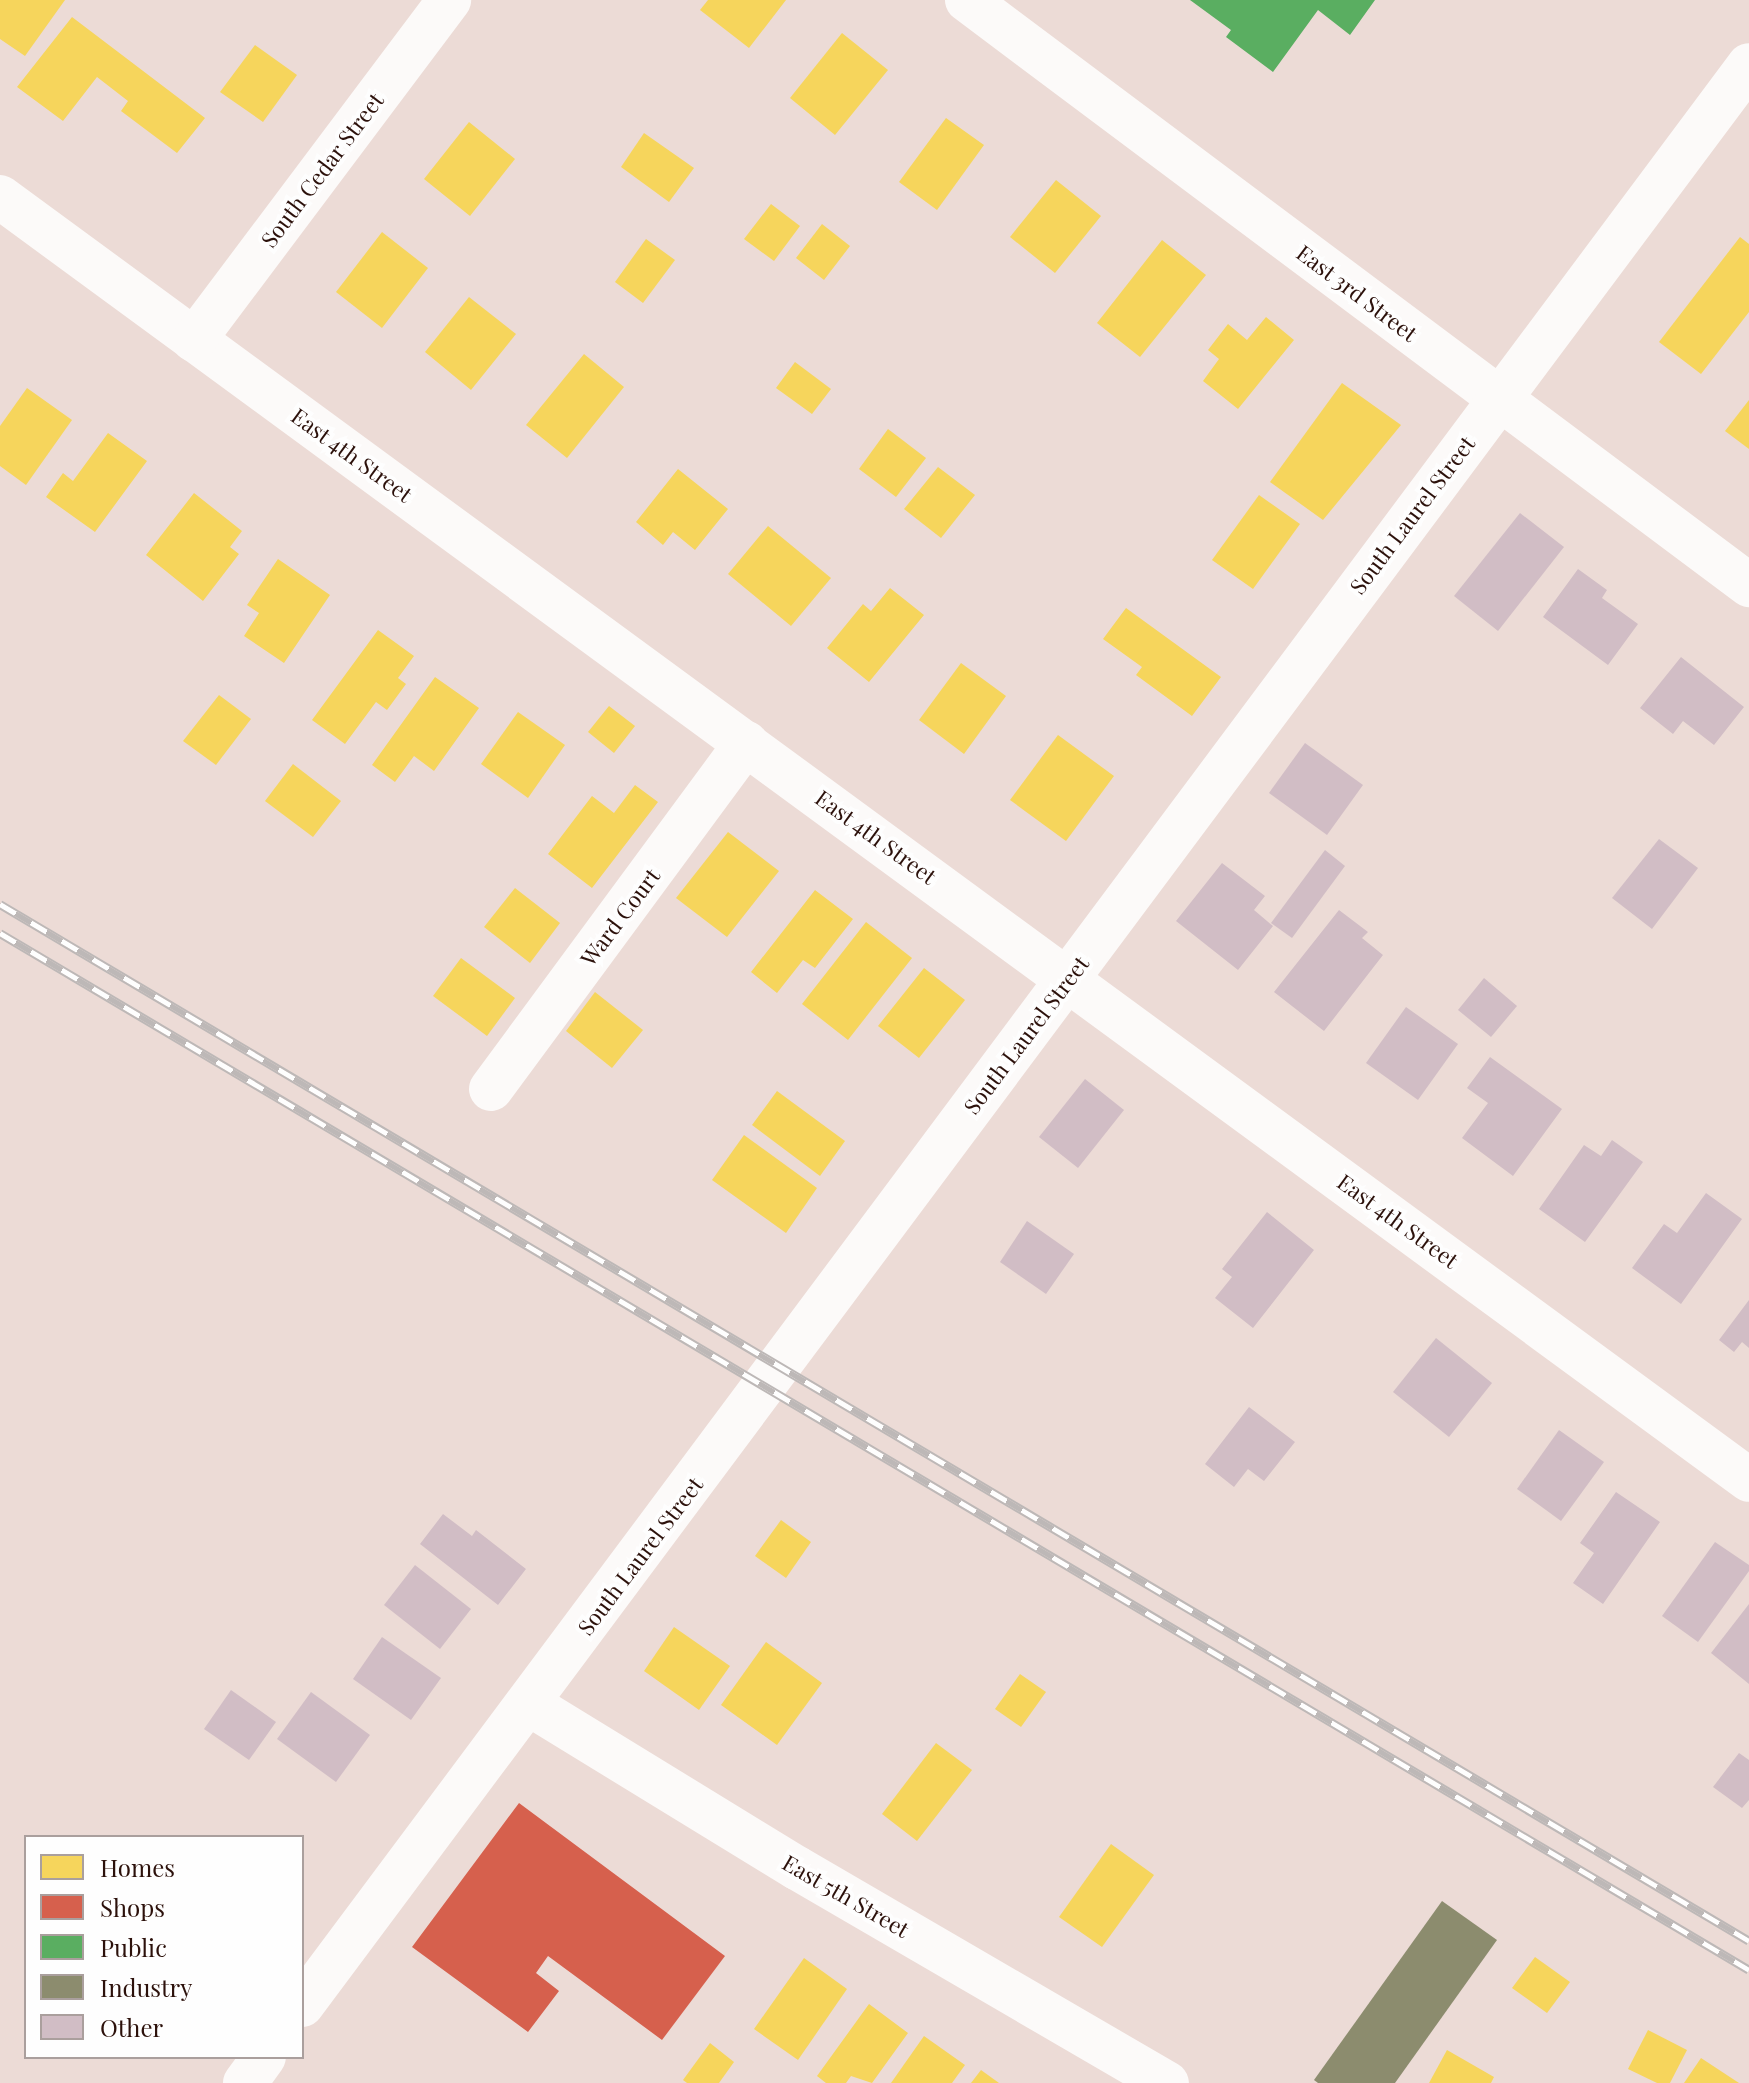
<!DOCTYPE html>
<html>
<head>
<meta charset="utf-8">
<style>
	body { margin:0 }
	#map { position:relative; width:1749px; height:2083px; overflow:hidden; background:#ecdbd6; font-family:"Playfair Display",serif }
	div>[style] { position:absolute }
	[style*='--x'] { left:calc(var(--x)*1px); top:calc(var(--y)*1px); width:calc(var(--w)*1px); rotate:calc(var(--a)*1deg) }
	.homes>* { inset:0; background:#f6d55c }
	.shops>* { inset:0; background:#d6604d }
	.public>* { inset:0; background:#5aae61 }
	.industry>* { inset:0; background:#8c8c6e }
	.building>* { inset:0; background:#d1bdc5 }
	.street>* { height:44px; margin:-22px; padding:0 22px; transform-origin:22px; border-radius:22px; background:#fcfaf9 }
	.secondary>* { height:44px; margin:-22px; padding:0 22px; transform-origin:22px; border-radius:22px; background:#fcfaf9 }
	.rail>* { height:9px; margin-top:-4.5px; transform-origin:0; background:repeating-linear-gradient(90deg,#fefefe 0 18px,#bdb8b7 0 36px); box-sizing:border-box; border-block:2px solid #bdb8b7 }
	span { translate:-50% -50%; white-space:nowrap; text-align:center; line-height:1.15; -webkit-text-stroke:8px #fefefe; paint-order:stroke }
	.street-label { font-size:22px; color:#2c110b }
	.legend { position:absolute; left:24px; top:1835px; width:280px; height:224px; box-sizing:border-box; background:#fefefe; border:2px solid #aa9f9d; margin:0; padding:10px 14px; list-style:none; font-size:24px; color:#2c110b }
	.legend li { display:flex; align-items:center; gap:16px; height:40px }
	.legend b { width:40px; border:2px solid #aa9f9d }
</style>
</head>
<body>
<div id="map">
	<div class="homes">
		<div style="clip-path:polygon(0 0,65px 0,25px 56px,0 39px)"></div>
		<div style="clip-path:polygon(708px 0,786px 0,749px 48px,700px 10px)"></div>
		<div style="clip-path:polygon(72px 17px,205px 118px,177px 153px,121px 111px,128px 101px,97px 77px,63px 121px,17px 87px)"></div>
		<div style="clip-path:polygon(842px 33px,888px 70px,835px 135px,790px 98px)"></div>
		<div style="clip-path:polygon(255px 45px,297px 75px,263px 122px,220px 92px)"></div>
		<div style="clip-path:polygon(946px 118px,984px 145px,937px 210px,899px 182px)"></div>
		<div style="clip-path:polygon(469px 122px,515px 159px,470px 216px,424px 179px)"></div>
		<div style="clip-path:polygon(644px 133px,694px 168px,669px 202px,621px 167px)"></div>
		<div style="clip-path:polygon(1056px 180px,1101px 216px,1055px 273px,1010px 237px)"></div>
		<div style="clip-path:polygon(771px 204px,800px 226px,774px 261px,744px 239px)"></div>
		<div style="clip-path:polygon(822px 224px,850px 246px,824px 280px,796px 258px)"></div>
		<div style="clip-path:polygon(382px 232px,428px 268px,382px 328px,336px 292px)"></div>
		<div style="clip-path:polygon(1740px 237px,1749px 244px,1749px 312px,1701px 374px,1659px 342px)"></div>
		<div style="clip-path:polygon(646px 239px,675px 260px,643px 303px,615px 282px)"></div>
		<div style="clip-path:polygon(1162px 240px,1206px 275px,1140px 357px,1097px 323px)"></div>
		<div style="clip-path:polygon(469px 297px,516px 334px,471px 390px,425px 352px)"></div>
		<div style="clip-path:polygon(1266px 317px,1294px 340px,1238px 409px,1203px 381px,1219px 359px,1208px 350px,1228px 324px,1247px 340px)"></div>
		<div style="clip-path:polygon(584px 354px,624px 387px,567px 458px,526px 425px)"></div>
		<div style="clip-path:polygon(795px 362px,831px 389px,812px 414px,776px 388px)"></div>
		<div style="clip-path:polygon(1342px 383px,1401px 425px,1323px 520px,1270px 482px)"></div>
		<div style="clip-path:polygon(27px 388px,72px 420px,26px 485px,0 466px,0 426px)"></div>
		<div style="clip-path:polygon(1749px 400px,1749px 449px,1725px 431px)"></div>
		<div style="clip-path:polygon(888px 429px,926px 458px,896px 497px,859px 469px)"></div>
		<div style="clip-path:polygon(108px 433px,147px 461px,95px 532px,46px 497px,63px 473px,73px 481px)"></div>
		<div style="clip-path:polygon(938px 467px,975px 495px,941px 538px,904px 509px)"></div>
		<div style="clip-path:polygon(678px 469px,728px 509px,695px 550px,673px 532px,663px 545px,636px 522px)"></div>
		<div style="clip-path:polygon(194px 493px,242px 531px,230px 547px,239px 554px,203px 601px,146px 555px)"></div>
		<div style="clip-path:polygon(1259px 495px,1300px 524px,1253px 589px,1212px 560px)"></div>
		<div style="clip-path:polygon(768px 526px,831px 578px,791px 626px,728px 574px)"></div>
		<div style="clip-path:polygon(278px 559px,330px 595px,284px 663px,244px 636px,259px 613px,247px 605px)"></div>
		<div style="clip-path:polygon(890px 588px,924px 615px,869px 682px,827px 648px,863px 604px,871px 611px)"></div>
		<div style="clip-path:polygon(1126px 608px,1221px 677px,1192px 716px,1136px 675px,1142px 667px,1103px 639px)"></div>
		<div style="clip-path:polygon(378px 630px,414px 656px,398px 678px,406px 684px,387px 710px,376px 702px,345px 744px,312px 720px)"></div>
		<div style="clip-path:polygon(961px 663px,1006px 696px,964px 754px,919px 720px)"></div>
		<div style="clip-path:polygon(435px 677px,479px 708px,434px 771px,414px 756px,395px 782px,372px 765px)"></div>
		<div style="clip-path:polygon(219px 695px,251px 719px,216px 765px,183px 741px)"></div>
		<div style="clip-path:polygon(609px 706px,635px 726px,614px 753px,588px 732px)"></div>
		<div style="clip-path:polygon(518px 712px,565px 745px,528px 798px,481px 764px)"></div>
		<div style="clip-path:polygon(1058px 735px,1114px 776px,1066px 841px,1010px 800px)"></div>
		<div style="clip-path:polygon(293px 764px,341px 801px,313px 837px,265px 801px)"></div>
		<div style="clip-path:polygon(635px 785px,658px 802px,592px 888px,548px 854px,592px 796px,614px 813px)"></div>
		<div style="clip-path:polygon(728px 832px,779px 871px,727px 937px,676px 898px)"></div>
		<div style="clip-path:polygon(515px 888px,560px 923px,530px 963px,484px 927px)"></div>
		<div style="clip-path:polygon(815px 890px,853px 919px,815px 968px,803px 960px,777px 993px,751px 972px)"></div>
		<div style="clip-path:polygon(866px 922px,912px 958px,848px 1040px,802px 1004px)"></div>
		<div style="clip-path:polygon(461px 958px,515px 998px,487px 1036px,433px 996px)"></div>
		<div style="clip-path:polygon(924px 968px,965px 1000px,919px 1058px,878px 1026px)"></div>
		<div style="clip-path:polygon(595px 992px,643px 1030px,612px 1068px,566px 1031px)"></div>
		<div style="clip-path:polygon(777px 1091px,845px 1141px,820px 1176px,752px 1125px)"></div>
		<div style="clip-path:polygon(744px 1135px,817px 1188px,786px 1233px,712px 1180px)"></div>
		<div style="clip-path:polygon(781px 1520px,811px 1542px,786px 1578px,755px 1556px)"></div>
		<div style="clip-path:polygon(674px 1627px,730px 1666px,699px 1710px,644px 1671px)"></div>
		<div style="clip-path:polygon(766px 1642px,822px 1683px,777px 1745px,721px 1705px)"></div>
		<div style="clip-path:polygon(1020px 1674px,1046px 1692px,1021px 1727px,995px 1709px)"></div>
		<div style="clip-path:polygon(936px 1743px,972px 1770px,917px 1841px,882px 1814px)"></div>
		<div style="clip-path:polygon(1111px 1844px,1154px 1875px,1102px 1947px,1059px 1917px)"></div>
		<div style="clip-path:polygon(1535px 1957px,1570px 1982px,1547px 2013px,1512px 1988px)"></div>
		<div style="clip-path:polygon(804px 1958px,847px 1989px,798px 2060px,754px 2029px)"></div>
		<div style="clip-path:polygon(869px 2004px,908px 2033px,872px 2083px,851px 2076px,846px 2083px,826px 2083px,817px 2076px)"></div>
		<div style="clip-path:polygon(1648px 2030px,1687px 2050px,1670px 2083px,1657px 2083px,1628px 2069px)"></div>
		<div style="clip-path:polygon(924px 2036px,965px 2065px,952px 2083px,891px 2083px)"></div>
		<div style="clip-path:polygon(710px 2043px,734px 2062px,719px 2083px,687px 2083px,683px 2080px)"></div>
		<div style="clip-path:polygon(1447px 2050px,1494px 2077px,1491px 2083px,1429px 2083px)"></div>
		<div style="clip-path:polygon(1701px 2058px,1739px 2083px,1684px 2083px)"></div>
		<div style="clip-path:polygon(981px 2070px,999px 2083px,971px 2083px)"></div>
	</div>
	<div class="shops">
		<div style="clip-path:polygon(519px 1803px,725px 1956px,662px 2040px,548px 1956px,536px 1973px,559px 1991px,528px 2032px,412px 1947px)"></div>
	</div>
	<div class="public">
		<div style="clip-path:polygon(1190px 0,1375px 0,1350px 35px,1318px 10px,1273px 72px,1226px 37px,1231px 30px)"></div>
	</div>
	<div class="industry">
		<div style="clip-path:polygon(1442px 1901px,1497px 1940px,1395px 2083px,1318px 2083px,1314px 2080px)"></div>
	</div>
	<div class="building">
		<div style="clip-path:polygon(1520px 513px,1564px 547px,1498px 631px,1454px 596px)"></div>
		<div style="clip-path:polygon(1578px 569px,1607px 590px,1602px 598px,1638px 624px,1608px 665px,1543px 617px)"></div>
		<div style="clip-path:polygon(1681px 657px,1744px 707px,1714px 745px,1683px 721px,1673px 734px,1640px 708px)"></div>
		<div style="clip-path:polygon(1305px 743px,1363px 785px,1327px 835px,1269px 793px)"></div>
		<div style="clip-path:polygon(1659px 839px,1698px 868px,1652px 929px,1612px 898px)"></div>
		<div style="clip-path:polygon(1325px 850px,1345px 866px,1292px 938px,1271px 923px)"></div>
		<div style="clip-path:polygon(1222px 863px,1265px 896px,1254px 910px,1273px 926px,1238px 970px,1176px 921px)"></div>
		<div style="clip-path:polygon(1339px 910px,1368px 932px,1362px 938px,1383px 955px,1324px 1031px,1274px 992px)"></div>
		<div style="clip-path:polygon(1484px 978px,1517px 1006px,1491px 1037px,1458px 1010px)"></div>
		<div style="clip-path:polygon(1406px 1007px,1458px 1044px,1418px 1100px,1366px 1063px)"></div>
		<div style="clip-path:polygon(1490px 1057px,1562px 1109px,1513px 1176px,1462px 1138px,1488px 1103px,1467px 1088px)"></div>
		<div style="clip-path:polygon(1085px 1079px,1124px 1110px,1078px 1168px,1039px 1137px)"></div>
		<div style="clip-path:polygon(1612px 1140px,1643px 1162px,1585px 1242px,1539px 1209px,1584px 1145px,1601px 1156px)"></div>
		<div style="clip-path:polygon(1706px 1193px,1742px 1219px,1681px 1304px,1632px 1268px,1664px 1224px,1677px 1233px)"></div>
		<div style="clip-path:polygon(1267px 1212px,1314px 1250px,1253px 1328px,1215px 1298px,1232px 1277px,1222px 1269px)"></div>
		<div style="clip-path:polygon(1027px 1221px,1074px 1254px,1046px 1294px,1000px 1262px)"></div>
		<div style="clip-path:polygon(1749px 1300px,1749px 1348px,1742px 1342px,1734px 1352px,1719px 1340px)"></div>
		<div style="clip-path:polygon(1436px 1338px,1492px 1383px,1449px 1437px,1393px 1392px)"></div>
		<div style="clip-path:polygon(1249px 1407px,1295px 1442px,1264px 1481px,1248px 1469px,1234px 1487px,1205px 1464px)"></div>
		<div style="clip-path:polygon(1559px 1430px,1604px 1462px,1561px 1521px,1517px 1489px)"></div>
		<div style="clip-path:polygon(1616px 1492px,1660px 1522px,1603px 1604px,1573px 1583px,1594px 1553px,1580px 1543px)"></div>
		<div style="clip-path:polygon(443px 1514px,472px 1536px,476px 1530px,526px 1569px,498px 1605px,420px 1544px)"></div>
		<div style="clip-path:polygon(1715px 1542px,1749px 1565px,1749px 1571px,1698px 1642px,1662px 1616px)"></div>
		<div style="clip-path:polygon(415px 1565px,471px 1609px,440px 1649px,384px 1605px)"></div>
		<div style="clip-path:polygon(1749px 1604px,1749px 1684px,1711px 1653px)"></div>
		<div style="clip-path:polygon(382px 1637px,441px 1678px,411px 1720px,353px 1679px)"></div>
		<div style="clip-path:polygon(231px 1690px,276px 1722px,249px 1760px,204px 1729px)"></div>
		<div style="clip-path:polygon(311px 1692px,370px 1735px,336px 1782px,277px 1739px)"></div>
		<div style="clip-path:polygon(1739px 1753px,1749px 1760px,1749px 1800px,1742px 1808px,1713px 1787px)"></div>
	</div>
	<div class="street">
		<div style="--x:967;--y:0;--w:977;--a:36.8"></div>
		<div style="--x:491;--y:1089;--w:430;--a:-53.6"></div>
		<div style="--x:529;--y:1704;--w:314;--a:31.5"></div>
		<div style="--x:797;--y:1868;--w:428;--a:30.2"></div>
		<div style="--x:302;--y:2005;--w:2420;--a:-53.28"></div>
		<div style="--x:245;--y:2083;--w:32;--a:-54"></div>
	</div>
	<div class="secondary">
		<div style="--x:0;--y:197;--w:2169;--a:36.26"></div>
		<div style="--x:194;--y:340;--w:425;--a:-53.1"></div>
	</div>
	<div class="rail">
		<div style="--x:0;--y:904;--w:2033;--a:30.66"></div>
		<div style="--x:0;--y:933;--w:2033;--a:30.66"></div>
	</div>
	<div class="street-label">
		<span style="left:322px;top:170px;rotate:-53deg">South Cedar Street</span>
		<span style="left:1357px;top:293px;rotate:37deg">East 3rd Street</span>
		<span style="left:352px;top:455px;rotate:36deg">East 4th Street</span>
		<span style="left:1412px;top:515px;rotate:-53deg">South Laurel Street</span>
		<span style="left:876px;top:837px;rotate:36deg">East 4th Street</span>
		<span style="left:620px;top:917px;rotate:-53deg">Ward Court</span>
		<span style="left:1026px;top:1035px;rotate:-53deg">South Laurel Street</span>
		<span style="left:1398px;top:1221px;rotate:36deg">East 4th Street</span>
		<span style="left:640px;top:1556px;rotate:-53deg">South Laurel Street</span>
		<span style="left:846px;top:1896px;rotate:30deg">East 5th Street</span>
	</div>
	<ul class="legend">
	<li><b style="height:22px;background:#f6d55c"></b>Homes</li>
	<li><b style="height:22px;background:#d6604d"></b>Shops</li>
	<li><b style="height:22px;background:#5aae61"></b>Public</li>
	<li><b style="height:22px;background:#8c8c6e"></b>Industry</li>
	<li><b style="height:22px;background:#d1bdc5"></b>Other</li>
	</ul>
</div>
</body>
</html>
